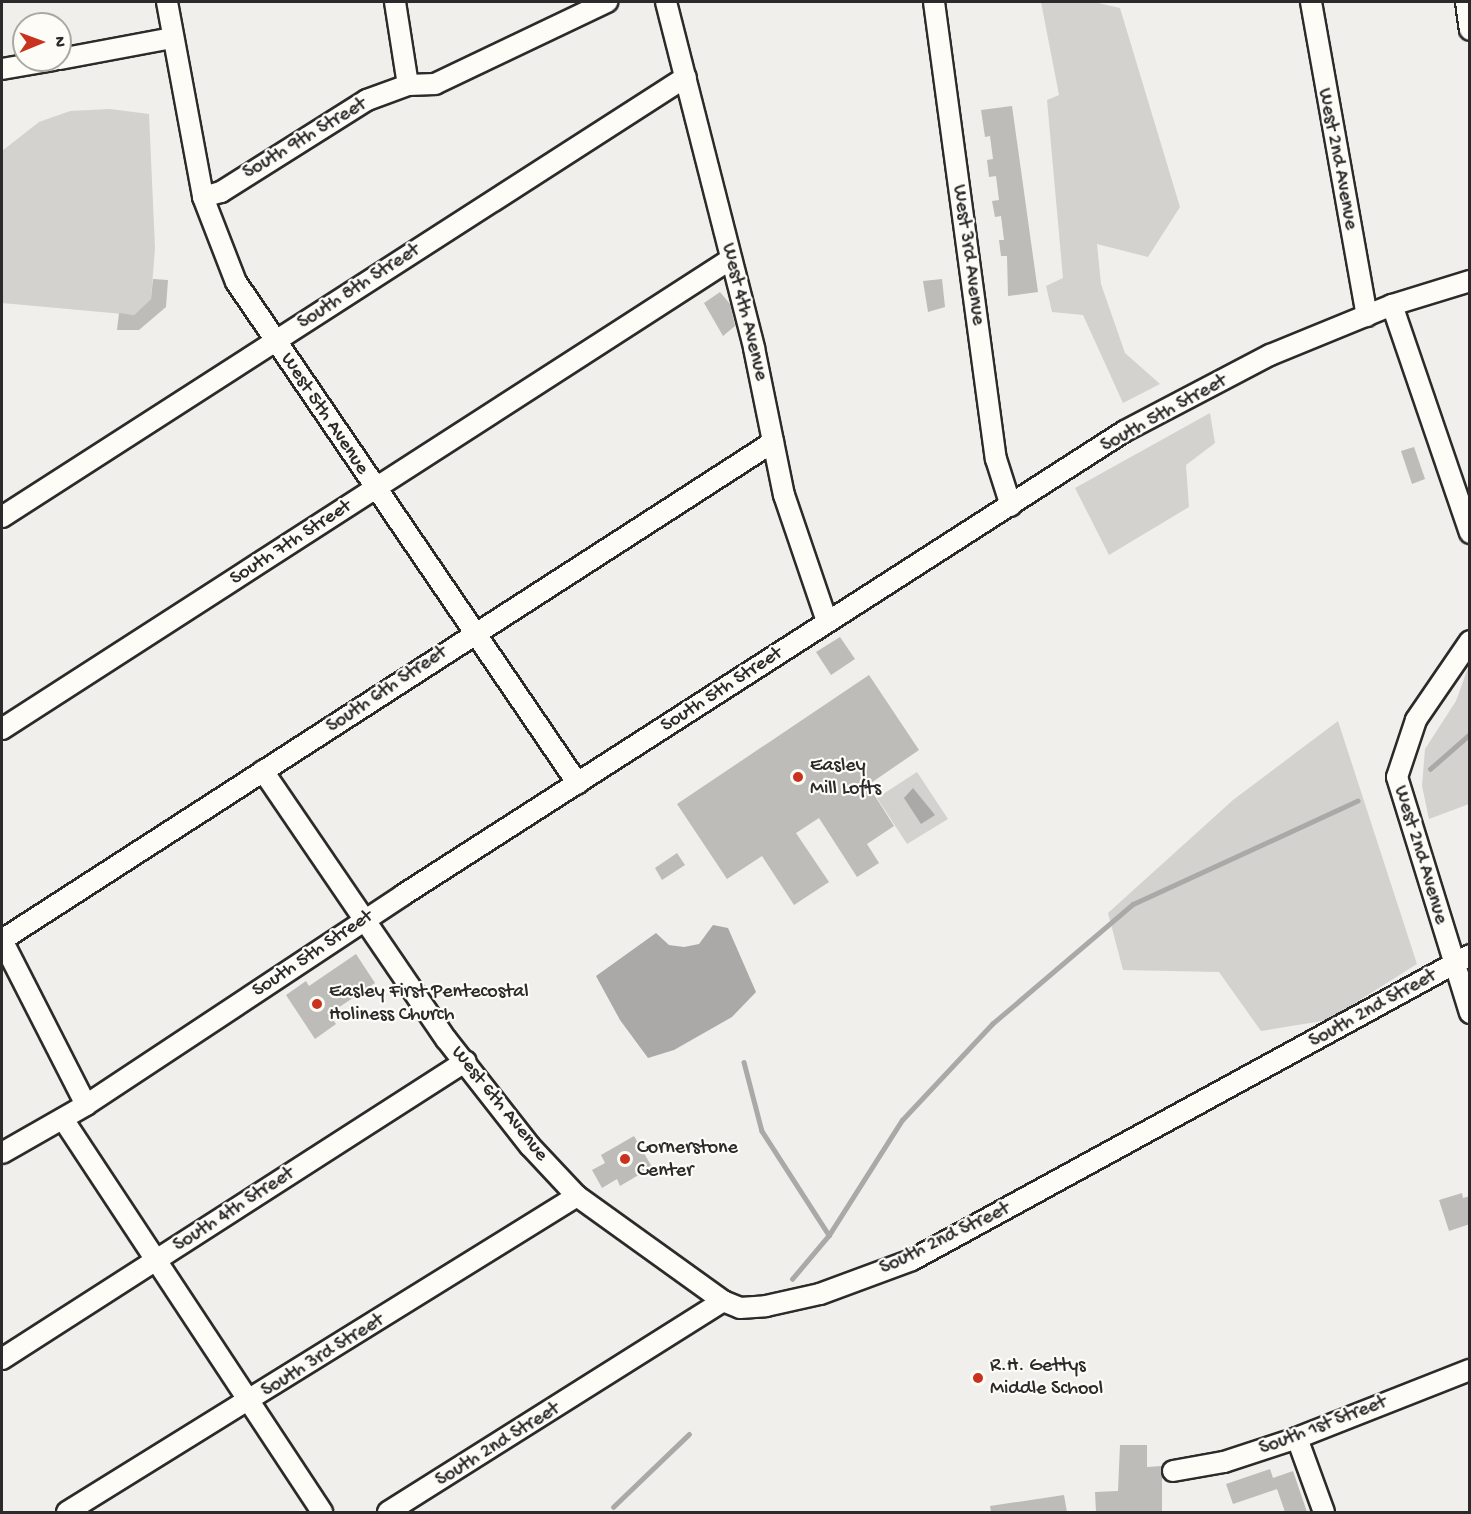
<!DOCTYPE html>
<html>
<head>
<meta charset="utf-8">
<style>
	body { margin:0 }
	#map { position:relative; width:1471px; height:1514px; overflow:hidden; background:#f0efeb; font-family:"Gochi Hand",sans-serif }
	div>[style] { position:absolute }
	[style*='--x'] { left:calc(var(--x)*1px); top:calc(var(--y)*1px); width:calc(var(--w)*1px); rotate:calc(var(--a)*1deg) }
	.green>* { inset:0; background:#d3d2cf }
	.water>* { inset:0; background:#aaa9a7 }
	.stream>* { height:4.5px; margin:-2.25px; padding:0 2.25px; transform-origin:2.25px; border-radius:2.25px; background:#aaa9a7 }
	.building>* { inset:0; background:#bdbcb8 }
	.roads { filter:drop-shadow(2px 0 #2b2b2b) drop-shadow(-2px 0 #2b2b2b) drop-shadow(0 2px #2b2b2b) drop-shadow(0 -2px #2b2b2b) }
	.minor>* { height:20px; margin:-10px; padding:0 10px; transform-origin:10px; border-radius:10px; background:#fdfcf7 }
	.dots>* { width:16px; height:16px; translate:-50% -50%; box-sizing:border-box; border:3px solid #fdfcf7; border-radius:50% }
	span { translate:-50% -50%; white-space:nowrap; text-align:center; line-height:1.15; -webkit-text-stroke:4.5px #fdfcf7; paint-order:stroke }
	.street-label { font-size:20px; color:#2b2b2b }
	.poi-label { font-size:20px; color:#2b2b2b }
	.left { translate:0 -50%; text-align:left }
	.frame { position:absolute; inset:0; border:3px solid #2b2b2b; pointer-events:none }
	.north { position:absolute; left:12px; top:12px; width:60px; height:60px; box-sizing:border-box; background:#fdfcf7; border:2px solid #a9a8a5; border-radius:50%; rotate:89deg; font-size:16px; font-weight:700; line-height:24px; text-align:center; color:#2b2b2b }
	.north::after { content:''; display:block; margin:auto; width:21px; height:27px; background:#c8321e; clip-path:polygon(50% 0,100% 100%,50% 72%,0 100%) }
</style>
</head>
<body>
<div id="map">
	<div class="green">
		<div style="clip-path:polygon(1041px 2px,1094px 2px,1120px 8px,1180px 207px,1148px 257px,1097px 244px,1101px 284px,1125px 353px,1160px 384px,1123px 403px,1083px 315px,1052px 312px,1046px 286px,1063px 278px,1047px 100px,1059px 95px)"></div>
		<div style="clip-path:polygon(110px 109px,149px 114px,155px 248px,151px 299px,134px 315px,2px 303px,2px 151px,39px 122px,70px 111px)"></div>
		<div style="clip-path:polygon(1210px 413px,1215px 443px,1186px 465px,1189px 507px,1109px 555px,1075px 488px)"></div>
		<div style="clip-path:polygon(1469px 665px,1469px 804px,1429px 819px,1422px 786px,1425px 749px,1456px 701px)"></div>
		<div style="clip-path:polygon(1338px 721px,1417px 964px,1328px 1020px,1261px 1031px,1219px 972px,1123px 970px,1108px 913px,1233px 800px)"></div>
		<div style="clip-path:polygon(917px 772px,948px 819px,907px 844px,877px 798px)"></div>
	</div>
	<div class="water">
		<div style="clip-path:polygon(913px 788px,935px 815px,921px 824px,904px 798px)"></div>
		<div style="clip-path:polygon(713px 925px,728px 928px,756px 992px,732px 1017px,674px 1050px,648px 1058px,620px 1020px,596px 976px,656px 933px,669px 945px,684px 947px,699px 944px)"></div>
	</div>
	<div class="stream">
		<div style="--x:1430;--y:769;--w:53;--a:-41.2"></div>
		<div style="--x:744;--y:1062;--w:71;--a:75.4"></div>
		<div style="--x:762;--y:1131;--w:124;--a:57.2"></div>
		<div style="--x:792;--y:1279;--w:57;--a:-49.9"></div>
		<div style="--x:829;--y:1235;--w:136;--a:-57.6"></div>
		<div style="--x:902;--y:1120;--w:132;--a:-46.8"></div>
		<div style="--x:992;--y:1024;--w:185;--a:-40.4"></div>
		<div style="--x:1133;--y:904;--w:247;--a:-24.7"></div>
		<div style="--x:613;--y:1507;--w:105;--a:-43.8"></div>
	</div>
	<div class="building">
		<div style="clip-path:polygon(1012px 106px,1038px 292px,1008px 296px,1007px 256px,1001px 256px,999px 240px,1004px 240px,1001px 216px,995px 217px,992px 201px,999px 200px,996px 176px,989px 177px,987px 160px,993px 159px,990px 136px,985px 137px,981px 110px)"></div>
		<div style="clip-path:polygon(153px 279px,168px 280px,166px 307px,139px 330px,117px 330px,119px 313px,134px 315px,151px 299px)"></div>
		<div style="clip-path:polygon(942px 279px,945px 307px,928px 312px,923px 281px)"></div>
		<div style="clip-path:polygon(720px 292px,730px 304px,735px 326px,723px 336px,704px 303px)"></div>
		<div style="clip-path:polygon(1414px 447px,1425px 479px,1412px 484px,1401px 451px)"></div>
		<div style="clip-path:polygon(840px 637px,855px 659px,831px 675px,816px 652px)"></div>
		<div style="clip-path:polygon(869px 675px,919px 750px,868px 785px,894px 826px,867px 844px,879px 863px,857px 877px,819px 818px,796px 833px,829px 882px,794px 905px,762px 856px,727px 879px,677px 804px)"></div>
		<div style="clip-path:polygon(677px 853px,685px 865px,662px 880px,655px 868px)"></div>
		<div style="clip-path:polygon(356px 954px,375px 983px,329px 1014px,336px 1024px,315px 1039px,286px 995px,306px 981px,309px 986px)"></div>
		<div style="clip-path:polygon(634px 1136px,652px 1167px,620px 1186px,617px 1179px,602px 1188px,592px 1170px,605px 1163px,601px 1155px)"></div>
		<div style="clip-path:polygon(1462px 1193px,1463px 1198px,1470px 1196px,1470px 1224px,1449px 1231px,1439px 1200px)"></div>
		<div style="clip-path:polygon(1120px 1445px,1147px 1445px,1147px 1467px,1162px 1466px,1162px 1512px,1096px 1512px,1095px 1492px,1118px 1491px)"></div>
		<div style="clip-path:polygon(1270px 1469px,1273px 1478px,1293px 1471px,1307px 1512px,1285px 1512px,1277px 1489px,1233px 1504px,1226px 1484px)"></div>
		<div style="clip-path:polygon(1064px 1495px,1067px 1512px,991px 1512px,990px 1506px)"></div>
	</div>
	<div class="roads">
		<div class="minor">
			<div style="--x:167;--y:2;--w:198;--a:79.5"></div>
			<div style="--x:203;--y:197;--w:91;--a:68.8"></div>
			<div style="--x:236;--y:282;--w:607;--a:55.73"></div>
			<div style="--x:395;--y:2;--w:84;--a:81.1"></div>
			<div style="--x:666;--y:2;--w:357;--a:75.7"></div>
			<div style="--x:754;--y:348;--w:150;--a:78.5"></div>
			<div style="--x:784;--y:495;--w:133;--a:71.2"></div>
			<div style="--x:934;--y:2;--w:461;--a:82.3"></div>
			<div style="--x:996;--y:459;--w:49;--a:72.3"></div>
			<div style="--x:1311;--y:2;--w:319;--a:79.9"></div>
			<div style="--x:1466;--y:2;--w:28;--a:82"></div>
			<div style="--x:60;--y:59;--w:114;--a:-10.6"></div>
			<div style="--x:2;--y:69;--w:53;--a:-9.8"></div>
			<div style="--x:203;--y:197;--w:19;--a:-16"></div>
			<div style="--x:221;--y:192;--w:173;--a:-32.2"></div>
			<div style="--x:367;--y:100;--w:44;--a:-20.1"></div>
			<div style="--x:408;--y:85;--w:27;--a:-2"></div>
			<div style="--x:435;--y:84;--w:191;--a:-25.5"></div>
			<div style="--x:1392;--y:305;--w:241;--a:71.1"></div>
			<div style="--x:2;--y:517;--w:813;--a:-32.75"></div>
			<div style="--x:1470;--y:641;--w:96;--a:124.4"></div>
			<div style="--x:1416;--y:720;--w:60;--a:108.4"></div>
			<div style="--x:1397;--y:777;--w:247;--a:72.8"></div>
			<div style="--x:2;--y:729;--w:867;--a:-32.81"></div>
			<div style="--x:263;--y:771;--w:325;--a:55.7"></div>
			<div style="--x:446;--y:1039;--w:136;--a:51.9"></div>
			<div style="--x:530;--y:1146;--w:69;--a:46.8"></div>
			<div style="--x:577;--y:1196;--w:180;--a:35.7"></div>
			<div style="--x:2;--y:940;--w:918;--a:-32.86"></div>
			<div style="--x:2;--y:940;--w:185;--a:63"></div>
			<div style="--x:63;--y:1119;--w:471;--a:56.6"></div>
			<div style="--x:2;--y:1153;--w:97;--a:-29.7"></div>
			<div style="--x:86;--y:1105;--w:380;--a:-33.5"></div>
			<div style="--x:403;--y:895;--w:858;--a:-32.73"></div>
			<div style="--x:1125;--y:431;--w:164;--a:-27.7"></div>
			<div style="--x:1270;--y:355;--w:132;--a:-22.3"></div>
			<div style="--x:1392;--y:305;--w:82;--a:-17.1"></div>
			<div style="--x:2;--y:1359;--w:551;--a:-32.71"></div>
			<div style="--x:1297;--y:1438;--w:79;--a:70"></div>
			<div style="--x:1173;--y:1471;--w:52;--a:-10"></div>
			<div style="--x:1224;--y:1462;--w:77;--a:-18.2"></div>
			<div style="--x:1297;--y:1438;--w:186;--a:-21.5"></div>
			<div style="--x:67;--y:1512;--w:600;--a:-31.78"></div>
			<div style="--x:388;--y:1512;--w:396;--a:-32.2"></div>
			<div style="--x:723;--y:1301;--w:18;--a:22"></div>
			<div style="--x:740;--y:1308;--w:26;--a:-4"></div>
			<div style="--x:766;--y:1306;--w:55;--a:-12.5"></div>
			<div style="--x:820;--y:1294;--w:98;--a:-20.3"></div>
			<div style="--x:912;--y:1260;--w:636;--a:-28.66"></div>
		</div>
	</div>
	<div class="dots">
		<div style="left:798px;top:777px;background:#c8321e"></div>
		<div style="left:317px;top:1004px;background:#c8321e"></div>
		<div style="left:625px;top:1159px;background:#c8321e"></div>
		<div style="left:978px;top:1378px;background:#c8321e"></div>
	</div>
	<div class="street-label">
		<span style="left:305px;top:139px;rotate:-31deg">South 9th Street</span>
		<span style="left:1337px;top:159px;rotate:79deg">West 2nd Avenue</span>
		<span style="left:968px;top:255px;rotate:82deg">West 3rd Avenue</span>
		<span style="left:359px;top:287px;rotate:-33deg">South 8th Street</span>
		<span style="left:744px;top:312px;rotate:76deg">West 4th Avenue</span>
		<span style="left:324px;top:414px;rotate:56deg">West 5th Avenue</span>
		<span style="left:1164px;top:414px;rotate:-29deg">South 5th Street</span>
		<span style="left:291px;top:543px;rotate:-33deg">South 7th Street</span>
		<span style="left:387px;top:690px;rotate:-34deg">South 6th Street</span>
		<span style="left:722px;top:690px;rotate:-33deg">South 5th Street</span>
		<span style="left:1420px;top:855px;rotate:73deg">West 2nd Avenue</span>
		<span style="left:313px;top:954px;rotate:-34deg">South 5th Street</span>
		<span style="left:1373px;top:1009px;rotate:-29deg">South 2nd Street</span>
		<span style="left:499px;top:1104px;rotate:51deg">West 6th Avenue</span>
		<span style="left:234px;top:1210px;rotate:-33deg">South 4th Street</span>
		<span style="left:945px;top:1239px;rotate:-26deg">South 2nd Street</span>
		<span style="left:323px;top:1356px;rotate:-32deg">South 3rd Street</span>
		<span style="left:1323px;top:1426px;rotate:-21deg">South 1st Street</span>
		<span style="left:498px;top:1445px;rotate:-32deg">South 2nd Street</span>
	</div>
	<div class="poi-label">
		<span class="left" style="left:810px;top:778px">Easley<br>Mill Lofts</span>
		<span class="left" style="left:329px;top:1004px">Easley First Pentecostal<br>Holiness Church</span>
		<span class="left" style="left:637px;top:1160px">Cornerstone<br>Center</span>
		<span class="left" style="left:990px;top:1378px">R.H. Gettys<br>Middle School</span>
	</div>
	<div class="frame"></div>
	<div class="north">N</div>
</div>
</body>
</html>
